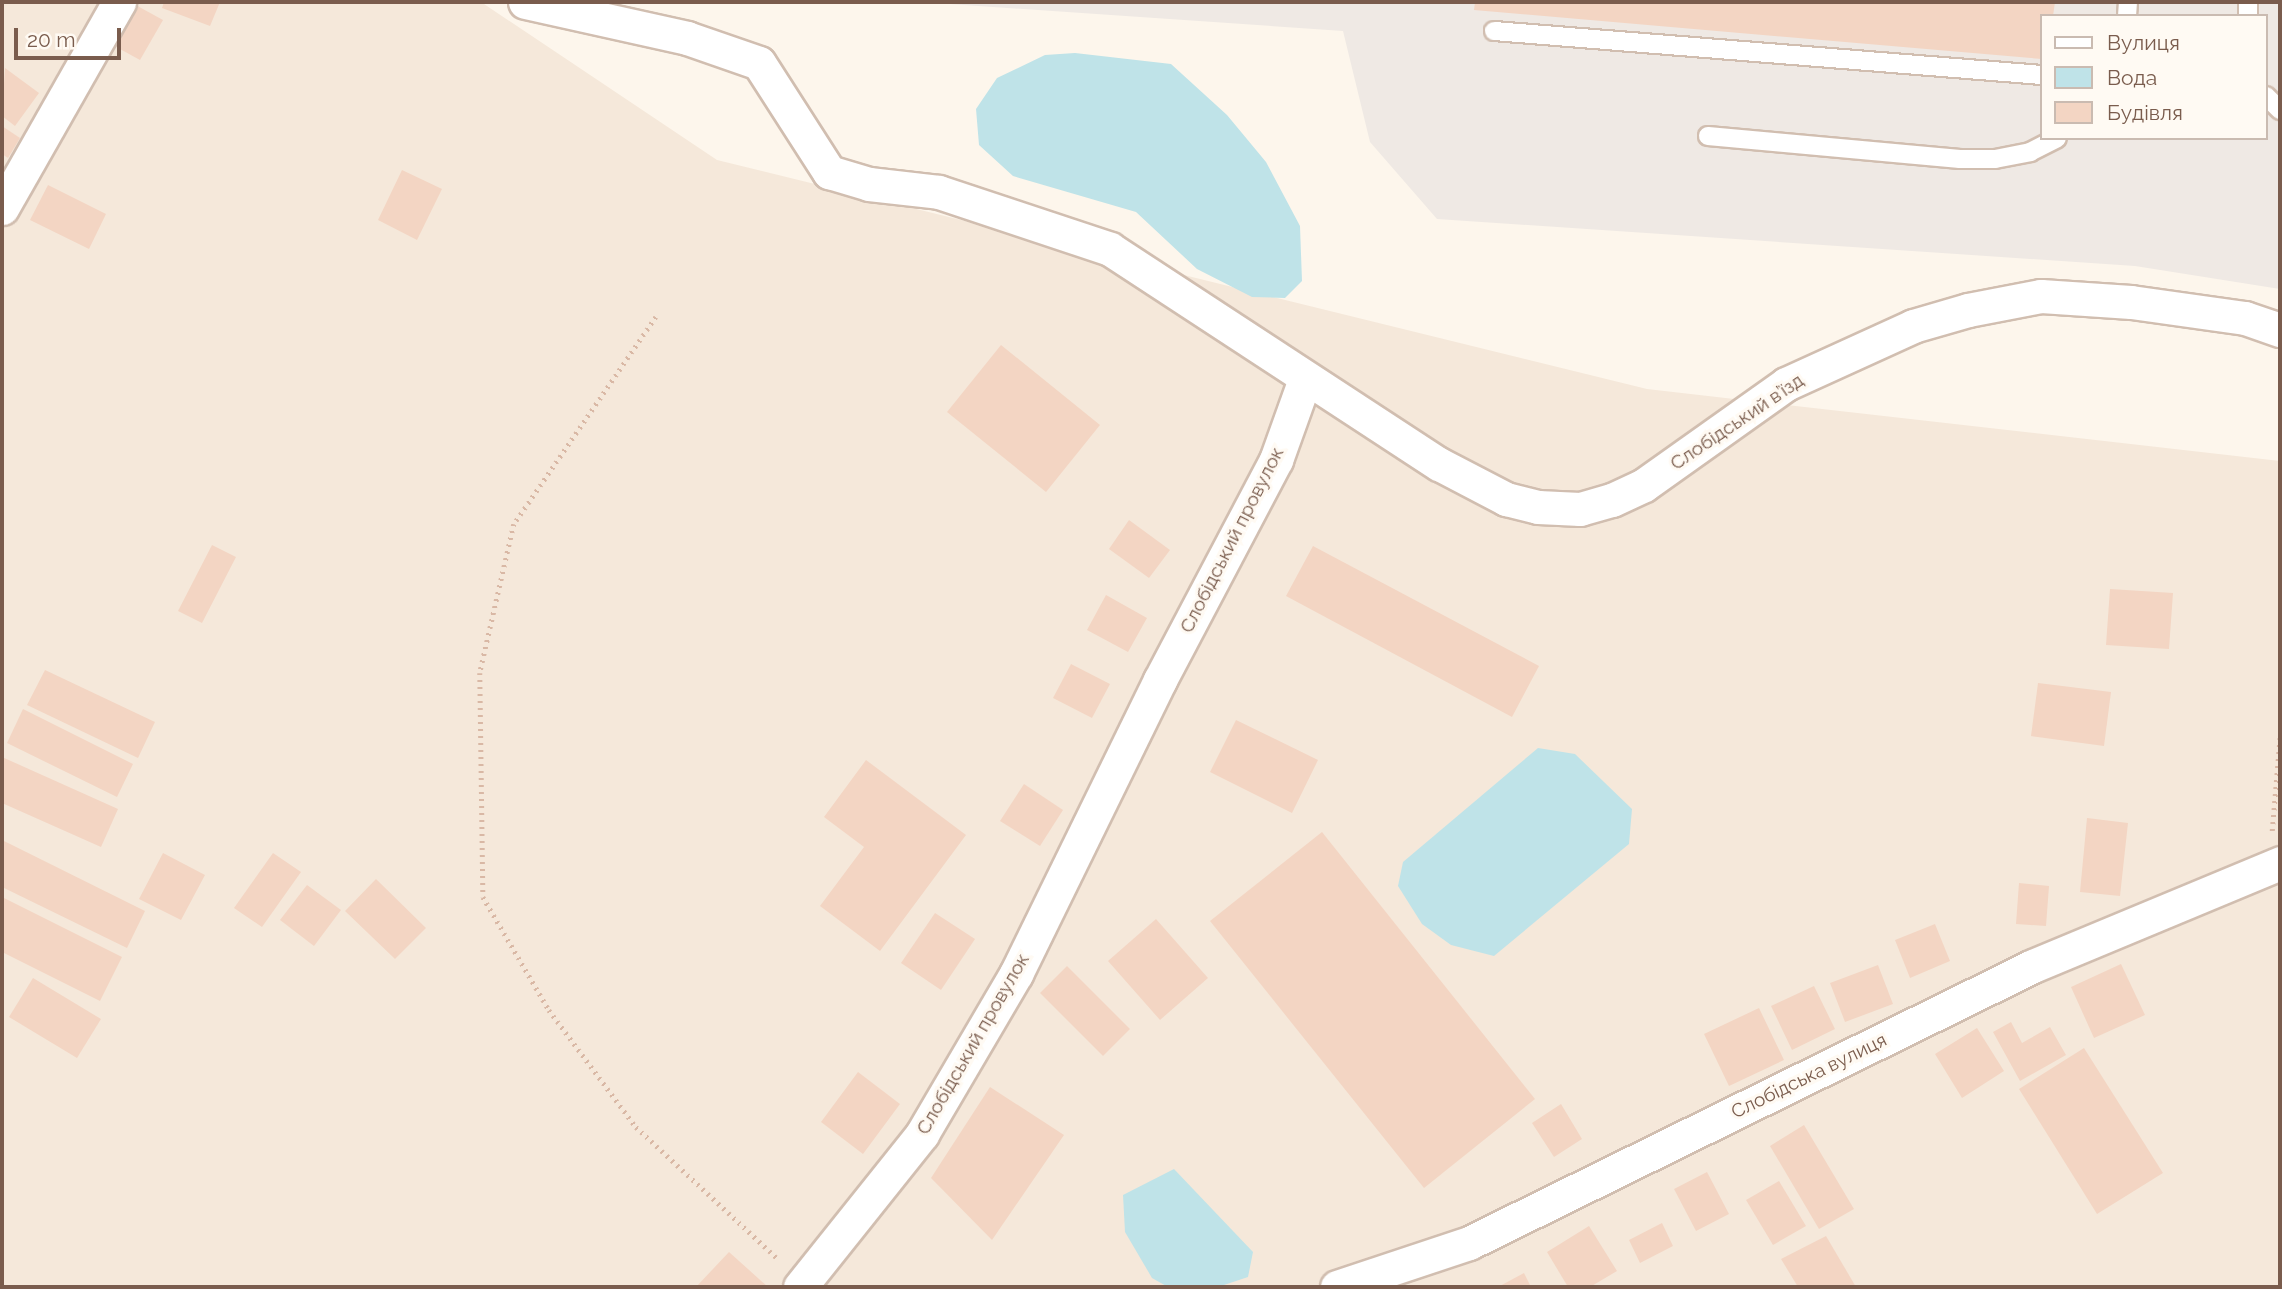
<!DOCTYPE html>
<html>
<head>
<meta charset="utf-8">
<style>
	body { margin:0 }
	#map { position:relative; width:2282px; height:1289px; overflow:hidden; background:#fdf6ec; font-family:Raleway,sans-serif }
	div>[style] { position:absolute }
	[style*='--x'] { left:calc(var(--x)*1px); top:calc(var(--y)*1px); width:calc(var(--w)*1px); rotate:calc(var(--a)*1deg) }
	.residential>* { inset:0; background:#f5e8da }
	.industrial>* { inset:0; background:#efe9e4 }
	.water>* { inset:0; background:#bfe3e8 }
	.building>* { inset:0; background:#f3d5c3 }
	.path>* { height:4.5px; margin-top:-2.25px; transform-origin:0; background:repeating-linear-gradient(90deg,#d9b8a5 0 2px,transparent 0 7px) }
	.roads { filter:drop-shadow(2px 0 #d1beb0) drop-shadow(-2px 0 #d1beb0) drop-shadow(0 2px #d1beb0) drop-shadow(0 -2px #d1beb0) }
	.service>* { height:18px; margin:-9px; padding:0 9px; transform-origin:9px; border-radius:9px; background:#fff }
	.minor>* { height:33px; margin:-16.5px; padding:0 16.5px; transform-origin:16.5px; border-radius:16.5px; background:#fff }
	span { translate:-50% -50%; white-space:nowrap; text-align:center; line-height:1.15; -webkit-text-stroke:6px #fffaf3; paint-order:stroke }
	.street-label { font-size:19px; color:#7a5c4d }
	.frame { position:absolute; inset:0; border:4px solid #7a5c4d; pointer-events:none }
	.legend { position:absolute; left:2040px; top:14px; width:228px; height:126px; box-sizing:border-box; background:#fffaf3; border:2px solid #cabbb1; margin:0; padding:9px 12px; list-style:none; font-size:21px; color:#7a5c4d }
	.legend li { display:flex; align-items:center; gap:14px; height:35px }
	.legend b { width:35px; border:2px solid #cabbb1 }
	.scale { position:absolute; left:14px; top:28px; width:107px; height:32px; box-sizing:border-box; border:4px solid #7a5c4d; border-top:0; padding-left:9px; font-size:21px; line-height:24px; white-space:nowrap; color:#7a5c4d; -webkit-text-stroke:5px #fffaf3; paint-order:stroke }
</style>
</head>
<body>
<div id="map">
	<div class="residential">
		<div style="clip-path:polygon(2px 2px,481px 2px,717px 160px,1647px 389px,2280px 461px,2280px 1287px,2px 1287px)"></div>
	</div>
	<div class="industrial">
		<div style="clip-path:polygon(evenodd,921px 2px,2280px 2px,2280px 289px,2135px 266px,1437px 219px,1370px 142px,1343px 31px,921px 2px,2042px 16px,2266px 16px,2266px 138px,2042px 138px,2042px 16px)"></div>
	</div>
	<div class="water">
		<div style="clip-path:polygon(1075px 53px,1171px 64px,1227px 115px,1266px 162px,1300px 226px,1302px 281px,1285px 298px,1252px 297px,1197px 269px,1136px 212px,1013px 176px,979px 145px,976px 109px,997px 78px,1045px 55px)"></div>
		<div style="clip-path:polygon(1538px 748px,1575px 754px,1632px 809px,1629px 844px,1494px 956px,1451px 945px,1422px 924px,1398px 886px,1403px 862px)"></div>
		<div style="clip-path:polygon(1174px 1169px,1253px 1252px,1248px 1277px,1218px 1287px,1168px 1287px,1152px 1278px,1125px 1232px,1123px 1195px)"></div>
	</div>
	<div class="building">
		<div style="clip-path:polygon(164px 2px,220px 2px,210px 26px,162px 8px)"></div>
		<div style="clip-path:polygon(1475px 2px,2055px 2px,2053px 16px,2042px 16px,2042px 59px,1474px 10px)"></div>
		<div style="clip-path:polygon(132px 3px,163px 20px,140px 60px,109px 43px)"></div>
		<div style="clip-path:polygon(5px 68px,39px 93px,15px 126px,2px 116px)"></div>
		<div style="clip-path:polygon(2px 126px,20px 138px,8px 158px,2px 154px)"></div>
		<div style="clip-path:polygon(402px 170px,442px 189px,417px 240px,378px 220px)"></div>
		<div style="clip-path:polygon(48px 185px,106px 214px,89px 249px,30px 220px)"></div>
		<div style="clip-path:polygon(1001px 345px,1100px 425px,1046px 492px,947px 412px)"></div>
		<div style="clip-path:polygon(1129px 520px,1170px 550px,1149px 578px,1109px 549px)"></div>
		<div style="clip-path:polygon(212px 545px,236px 557px,202px 623px,178px 611px)"></div>
		<div style="clip-path:polygon(1313px 546px,1539px 666px,1512px 717px,1286px 596px)"></div>
		<div style="clip-path:polygon(2110px 589px,2173px 593px,2169px 649px,2106px 645px)"></div>
		<div style="clip-path:polygon(1106px 595px,1147px 618px,1128px 652px,1087px 630px)"></div>
		<div style="clip-path:polygon(1071px 664px,1110px 684px,1092px 718px,1053px 698px)"></div>
		<div style="clip-path:polygon(45px 670px,155px 722px,138px 758px,27px 705px)"></div>
		<div style="clip-path:polygon(2038px 683px,2111px 692px,2104px 746px,2031px 736px)"></div>
		<div style="clip-path:polygon(23px 709px,133px 764px,117px 797px,7px 743px)"></div>
		<div style="clip-path:polygon(1236px 720px,1318px 760px,1292px 813px,1210px 772px)"></div>
		<div style="clip-path:polygon(2px 757px,118px 809px,101px 847px,2px 803px)"></div>
		<div style="clip-path:polygon(866px 760px,966px 835px,880px 951px,820px 906px,864px 847px,824px 817px)"></div>
		<div style="clip-path:polygon(1024px 784px,1063px 810px,1040px 846px,1000px 821px)"></div>
		<div style="clip-path:polygon(2087px 818px,2128px 823px,2120px 896px,2080px 892px)"></div>
		<div style="clip-path:polygon(1322px 832px,1535px 1099px,1424px 1188px,1210px 921px)"></div>
		<div style="clip-path:polygon(2px 840px,145px 911px,127px 948px,2px 887px)"></div>
		<div style="clip-path:polygon(163px 853px,205px 875px,181px 920px,139px 899px)"></div>
		<div style="clip-path:polygon(273px 853px,301px 872px,262px 927px,234px 908px)"></div>
		<div style="clip-path:polygon(376px 879px,426px 928px,395px 959px,345px 911px)"></div>
		<div style="clip-path:polygon(2019px 883px,2049px 886px,2046px 926px,2016px 924px)"></div>
		<div style="clip-path:polygon(307px 885px,341px 910px,314px 946px,280px 920px)"></div>
		<div style="clip-path:polygon(2px 897px,122px 957px,100px 1001px,2px 952px)"></div>
		<div style="clip-path:polygon(935px 913px,975px 939px,941px 990px,901px 963px)"></div>
		<div style="clip-path:polygon(1156px 919px,1208px 978px,1160px 1020px,1108px 961px)"></div>
		<div style="clip-path:polygon(1935px 924px,1950px 961px,1910px 978px,1895px 940px)"></div>
		<div style="clip-path:polygon(2121px 964px,2145px 1015px,2094px 1038px,2071px 987px)"></div>
		<div style="clip-path:polygon(1878px 965px,1893px 1004px,1845px 1022px,1830px 983px)"></div>
		<div style="clip-path:polygon(1067px 966px,1130px 1029px,1103px 1056px,1040px 993px)"></div>
		<div style="clip-path:polygon(33px 978px,101px 1019px,77px 1058px,9px 1017px)"></div>
		<div style="clip-path:polygon(1814px 986px,1835px 1029px,1792px 1050px,1771px 1006px)"></div>
		<div style="clip-path:polygon(1759px 1008px,1784px 1060px,1729px 1086px,1704px 1034px)"></div>
		<div style="clip-path:polygon(2011px 1022px,2022px 1043px,2050px 1027px,2066px 1055px,2020px 1081px,1993px 1032px)"></div>
		<div style="clip-path:polygon(1977px 1028px,2004px 1071px,1962px 1098px,1935px 1054px)"></div>
		<div style="clip-path:polygon(2084px 1048px,2163px 1173px,2097px 1214px,2019px 1089px)"></div>
		<div style="clip-path:polygon(858px 1072px,900px 1104px,863px 1154px,821px 1122px)"></div>
		<div style="clip-path:polygon(990px 1087px,1064px 1135px,992px 1240px,931px 1178px)"></div>
		<div style="clip-path:polygon(1561px 1104px,1582px 1139px,1554px 1157px,1532px 1123px)"></div>
		<div style="clip-path:polygon(1804px 1125px,1854px 1209px,1819px 1229px,1770px 1146px)"></div>
		<div style="clip-path:polygon(1707px 1172px,1729px 1214px,1696px 1231px,1674px 1189px)"></div>
		<div style="clip-path:polygon(1779px 1181px,1806px 1226px,1773px 1245px,1746px 1200px)"></div>
		<div style="clip-path:polygon(1662px 1223px,1673px 1246px,1640px 1263px,1629px 1240px)"></div>
		<div style="clip-path:polygon(1589px 1226px,1617px 1271px,1590px 1287px,1568px 1287px,1547px 1252px)"></div>
		<div style="clip-path:polygon(1826px 1236px,1856px 1287px,1798px 1287px,1781px 1259px)"></div>
		<div style="clip-path:polygon(729px 1252px,768px 1287px,696px 1287px)"></div>
		<div style="clip-path:polygon(1524px 1273px,1531px 1287px,1498px 1287px)"></div>
	</div>
	<div class="path">
		<div style="--x:656;--y:317;--w:251;--a:124.4"></div>
		<div style="--x:514;--y:524;--w:153;--a:102.9"></div>
		<div style="--x:480;--y:673;--w:224;--a:89.2"></div>
		<div style="--x:483;--y:897;--w:131;--a:59.7"></div>
		<div style="--x:549;--y:1010;--w:146;--a:53.4"></div>
		<div style="--x:636;--y:1127;--w:194;--a:42.9"></div>
		<div style="--x:2272;--y:831;--w:96;--a:-85.2"></div>
	</div>
	<div class="roads">
		<div class="service">
			<div style="--x:2127;--y:16;--w:14;--a:-86"></div>
			<div style="--x:2248;--y:16;--w:14;--a:-90"></div>
			<div style="--x:1494;--y:31;--w:550;--a:4.59"></div>
			<div style="--x:2266;--y:96;--w:20;--a:45"></div>
			<div style="--x:1708;--y:136;--w:253;--a:5.2"></div>
			<div style="--x:1960;--y:159;--w:35;--a:0"></div>
			<div style="--x:1995;--y:159;--w:36;--a:-11"></div>
			<div style="--x:2030;--y:152;--w:30;--a:-27"></div>
		</div>
		<div class="minor">
			<div style="--x:525;--y:2;--w:166;--a:12.5"></div>
			<div style="--x:687;--y:38;--w:76;--a:19.1"></div>
			<div style="--x:759;--y:63;--w:130;--a:57.3"></div>
			<div style="--x:829;--y:172;--w:42;--a:16.7"></div>
			<div style="--x:869;--y:184;--w:70;--a:6.5"></div>
			<div style="--x:939;--y:192;--w:180;--a:18.4"></div>
			<div style="--x:1110;--y:249;--w:393;--a:33.2"></div>
			<div style="--x:1439;--y:464;--w:76;--a:27.6"></div>
			<div style="--x:1506;--y:499;--w:33;--a:14"></div>
			<div style="--x:1538;--y:507;--w:42;--a:2.7"></div>
			<div style="--x:1580;--y:509;--w:33;--a:-16"></div>
			<div style="--x:1612;--y:500;--w:35;--a:-25"></div>
			<div style="--x:1644;--y:485;--w:174;--a:-35.4"></div>
			<div style="--x:1786;--y:384;--w:140;--a:-24.5"></div>
			<div style="--x:1913;--y:326;--w:57;--a:-16.2"></div>
			<div style="--x:1968;--y:310;--w:74;--a:-10.9"></div>
			<div style="--x:2041;--y:296;--w:90;--a:3.8"></div>
			<div style="--x:2131;--y:302;--w:115;--a:8"></div>
			<div style="--x:2245;--y:318;--w:37;--a:19"></div>
			<div style="--x:2;--y:208;--w:237;--a:-60.4"></div>
			<div style="--x:800;--y:1287;--w:196;--a:-51.4"></div>
			<div style="--x:922;--y:1134;--w:186;--a:-59.6"></div>
			<div style="--x:1016;--y:974;--w:327;--a:-63.9"></div>
			<div style="--x:1160;--y:680;--w:249;--a:-62.2"></div>
			<div style="--x:1276;--y:460;--w:86;--a:-70.3"></div>
			<div style="--x:1337;--y:1287;--w:139;--a:-18.4"></div>
			<div style="--x:1469;--y:1243;--w:628;--a:-26.16"></div>
			<div style="--x:2033;--y:966;--w:268;--a:-22.6"></div>
		</div>
	</div>
	<div class="street-label">
		<span style="left:1737px;top:422px;rotate:-34deg">Слобідський в’їзд</span>
		<span style="left:1232px;top:540px;rotate:-63deg">Слобідський провулок</span>
		<span style="left:973px;top:1044px;rotate:-60deg">Слобідський провулок</span>
		<span style="left:1809px;top:1076px;rotate:-26deg">Слобідська вулиця</span>
	</div>
	<div class="frame"></div>
	<ul class="legend">
	<li><b style="height:9px;background:#fff"></b>Вулиця</li>
	<li><b style="height:19px;background:#bfe3e8"></b>Вода</li>
	<li><b style="height:19px;background:#f3d5c3"></b>Будівля</li>
	</ul>
	<div class="scale">20 m</div>
</div>
</body>
</html>
